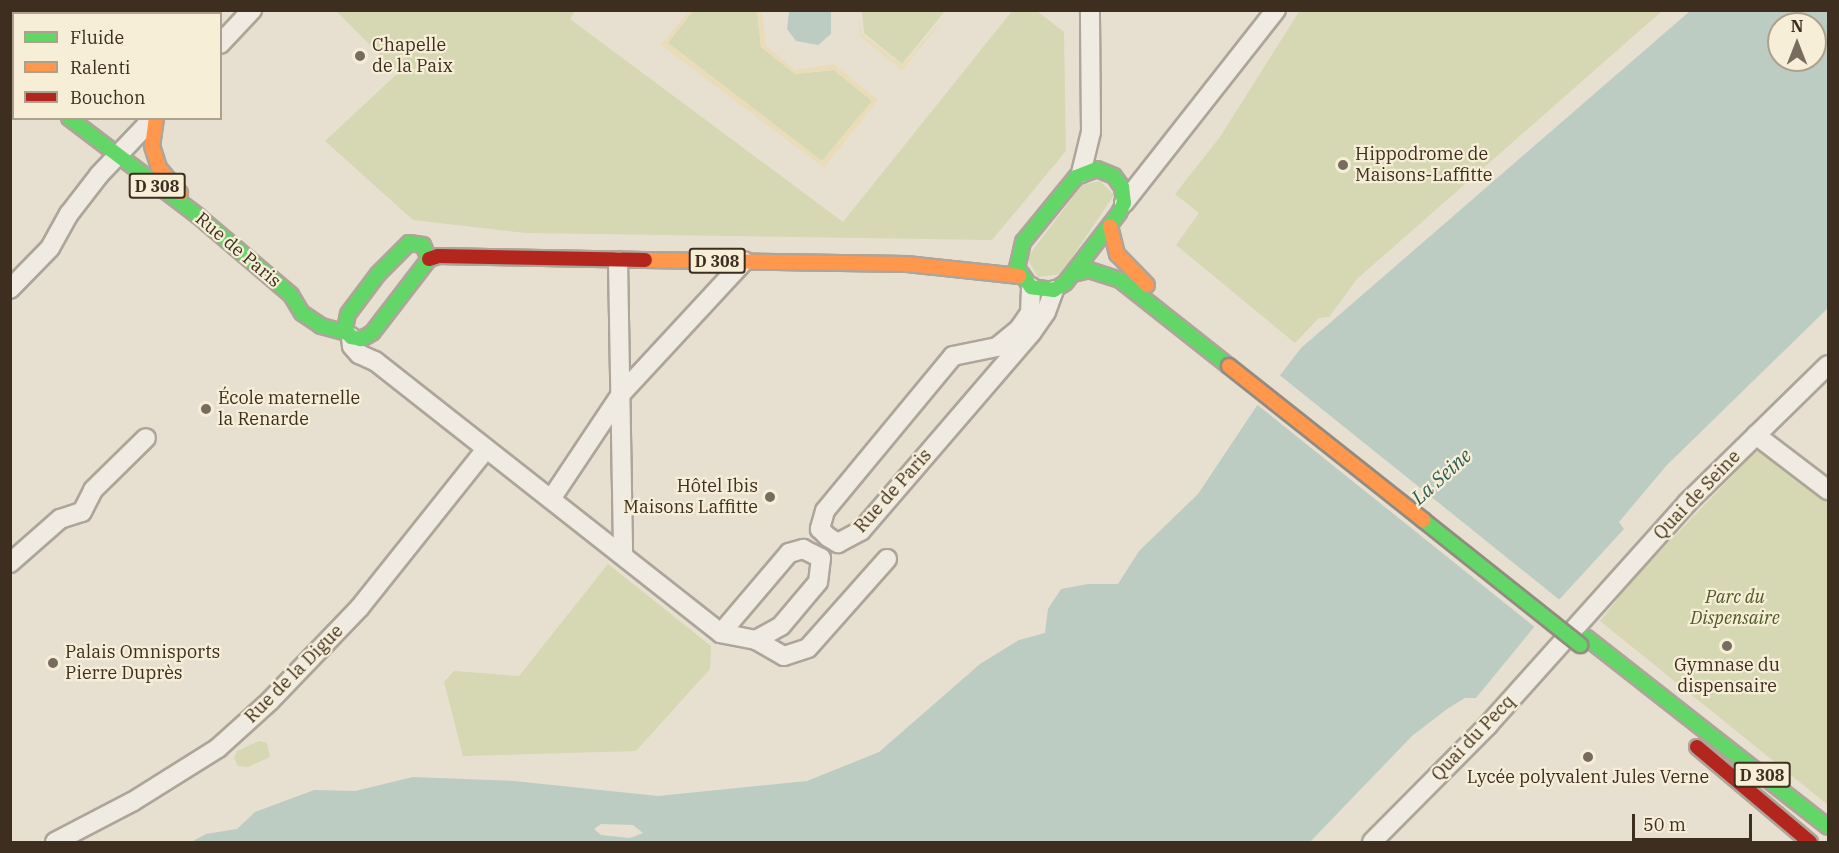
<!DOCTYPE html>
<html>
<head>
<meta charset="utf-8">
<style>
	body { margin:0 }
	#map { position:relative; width:1839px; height:853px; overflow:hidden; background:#e7e0d1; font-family:"IBM Plex Serif",serif }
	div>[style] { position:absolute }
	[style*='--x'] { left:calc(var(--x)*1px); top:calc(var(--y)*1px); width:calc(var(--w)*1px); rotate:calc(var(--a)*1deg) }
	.green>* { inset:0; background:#d6d7b3 }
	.sand>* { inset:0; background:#eadcb9 }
	.water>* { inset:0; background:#bcccc2 }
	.pier>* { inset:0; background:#e7e0d1 }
	.roads { filter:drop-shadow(2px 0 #ada599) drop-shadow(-2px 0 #ada599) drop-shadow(0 2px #ada599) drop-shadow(0 -2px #ada599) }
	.street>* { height:18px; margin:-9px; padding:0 9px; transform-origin:9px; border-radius:9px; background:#efebe3 }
	.fast>* { height:14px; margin:-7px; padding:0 7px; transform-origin:7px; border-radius:7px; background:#63d668 }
	.slow>* { height:14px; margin:-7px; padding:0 7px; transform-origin:7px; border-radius:7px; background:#ff974d }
	.jam>* { height:14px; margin:-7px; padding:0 7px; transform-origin:7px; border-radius:7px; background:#b3261e }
	.bridges { filter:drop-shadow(2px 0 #928b80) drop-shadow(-2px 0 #928b80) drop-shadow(0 2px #928b80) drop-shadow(0 -2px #928b80) }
	.fast-bridge>* { height:14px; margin:-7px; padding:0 7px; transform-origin:7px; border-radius:7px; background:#63d668 }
	.slow-bridge>* { height:14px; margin:-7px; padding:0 7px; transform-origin:7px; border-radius:7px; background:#ff974d }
	.dots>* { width:16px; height:16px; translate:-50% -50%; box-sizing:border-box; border:3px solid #f7eed8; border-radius:50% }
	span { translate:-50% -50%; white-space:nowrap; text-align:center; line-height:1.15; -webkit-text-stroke:4.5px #f7eed8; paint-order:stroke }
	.shield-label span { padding:2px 4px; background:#f7eed8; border:2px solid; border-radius:4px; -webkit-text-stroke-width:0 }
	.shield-label { font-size:16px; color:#3d2e20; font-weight:700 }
	.poi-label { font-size:18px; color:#3d2e20 }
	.left { translate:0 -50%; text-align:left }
	.right { translate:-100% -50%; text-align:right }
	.street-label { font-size:18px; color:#3d2e20 }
	.park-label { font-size:18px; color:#4d5a26; font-style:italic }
	.water-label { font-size:20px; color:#2f5d5a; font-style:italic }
	.frame { position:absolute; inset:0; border:12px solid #3d2e20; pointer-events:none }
	.legend { position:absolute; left:12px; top:12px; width:210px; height:108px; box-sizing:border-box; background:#f7eed8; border:2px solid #ada18e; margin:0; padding:8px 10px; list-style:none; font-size:18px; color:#3d2e20 }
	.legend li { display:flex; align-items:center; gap:12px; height:30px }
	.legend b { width:30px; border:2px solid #ada18e }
	.north { position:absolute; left:1767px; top:12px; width:60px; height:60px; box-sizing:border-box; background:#f7eed8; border:2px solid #ada18e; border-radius:50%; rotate:0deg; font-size:16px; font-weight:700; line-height:24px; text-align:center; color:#3d2e20 }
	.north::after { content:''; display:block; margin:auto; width:21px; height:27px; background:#786c5e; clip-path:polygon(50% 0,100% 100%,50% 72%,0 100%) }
	.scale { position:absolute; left:1632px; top:814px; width:120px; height:27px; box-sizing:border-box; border:3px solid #3d2e20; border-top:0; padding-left:8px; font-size:18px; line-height:21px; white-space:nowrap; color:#3d2e20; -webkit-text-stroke:4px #f7eed8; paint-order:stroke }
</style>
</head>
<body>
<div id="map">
	<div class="green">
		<div style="clip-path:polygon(1300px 10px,1662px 10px,1662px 11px,1357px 279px,1329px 317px,1319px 318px,1295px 343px,1176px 245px,1199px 213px,1175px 194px,1220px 137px)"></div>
		<div style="clip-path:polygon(336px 11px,575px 11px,570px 19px,843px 222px,1012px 11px,1037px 11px,1064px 32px,1066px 151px,992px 240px,525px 233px,413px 220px,325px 141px,398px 73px)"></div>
		<div style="clip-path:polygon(693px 11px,757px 11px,761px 47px,795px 74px,834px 70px,872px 101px,822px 161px,667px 42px)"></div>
		<div style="clip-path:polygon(862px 11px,862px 10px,945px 11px,902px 64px,864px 33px)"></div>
		<div style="clip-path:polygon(1100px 181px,1114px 195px,1061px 274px,1038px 277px,1027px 258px,1082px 185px)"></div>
		<div style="clip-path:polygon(1762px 445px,1828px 494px,1828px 805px,1600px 621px,1618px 599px,1616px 597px)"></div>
		<div style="clip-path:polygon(608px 564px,711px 646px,710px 669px,636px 751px,463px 756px,444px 682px,454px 671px,519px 676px)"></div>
		<div style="clip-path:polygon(259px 741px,267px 743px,270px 757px,248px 767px,238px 766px,234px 758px,237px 751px)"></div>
	</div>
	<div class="sand">
		<div style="clip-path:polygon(689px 10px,693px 11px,668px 43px,822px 161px,872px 101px,834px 70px,795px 74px,761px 47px,757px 11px,762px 11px,766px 45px,795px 70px,834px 64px,878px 100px,824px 168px,661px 45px)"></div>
		<div style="clip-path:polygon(858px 11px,862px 34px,902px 65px,950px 11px,902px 71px,860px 36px)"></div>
	</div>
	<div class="water">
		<div style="clip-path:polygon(789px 11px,831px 11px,831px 34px,818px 45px,796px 41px,787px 29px)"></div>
		<div style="clip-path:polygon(evenodd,1690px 11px,1828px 11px,1828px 308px,1667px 465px,1619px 522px,1624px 529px,1535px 626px,1476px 698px,1465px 698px,1447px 709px,1412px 736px,1310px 842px,191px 842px,206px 834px,237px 829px,255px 812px,314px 790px,355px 791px,413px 777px,514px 781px,658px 796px,807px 781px,879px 752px,980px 664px,1019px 640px,1045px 633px,1048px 609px,1061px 589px,1088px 584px,1118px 584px,1139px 551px,1198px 494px,1258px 404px,1301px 348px,1690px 11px,1779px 24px,1815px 24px,1815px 60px,1779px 60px,1779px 24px,1690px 11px,601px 824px,633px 825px,643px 833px,630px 838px,601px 835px,594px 829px,601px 824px)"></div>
	</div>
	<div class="pier">
		<div style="clip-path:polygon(1277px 373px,1561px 601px,1536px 628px,1255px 403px)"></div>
	</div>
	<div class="roads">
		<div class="street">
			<div style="--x:51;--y:14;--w:4;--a:-63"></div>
			<div style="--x:85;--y:14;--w:5;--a:-53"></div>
			<div style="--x:220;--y:44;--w:47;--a:-46.7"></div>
			<div style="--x:1081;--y:173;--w:42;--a:-76.3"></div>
			<div style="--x:1091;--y:132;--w:122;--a:-90.5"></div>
			<div style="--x:1124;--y:203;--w:246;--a:-51.8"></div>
			<div style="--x:618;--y:261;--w:294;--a:89"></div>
			<div style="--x:1031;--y:287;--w:26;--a:92"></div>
			<div style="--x:1030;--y:313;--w:19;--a:125"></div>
			<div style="--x:1019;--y:329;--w:28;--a:141"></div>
			<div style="--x:997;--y:347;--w:45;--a:168.4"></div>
			<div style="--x:953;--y:356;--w:201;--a:129.6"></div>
			<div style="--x:825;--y:511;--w:19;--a:106"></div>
			<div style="--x:820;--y:529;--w:11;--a:45"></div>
			<div style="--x:828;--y:537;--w:12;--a:31"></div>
			<div style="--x:838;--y:543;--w:26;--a:-28"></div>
			<div style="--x:861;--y:531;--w:262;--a:-49.3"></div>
			<div style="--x:1032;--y:332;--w:24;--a:-55"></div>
			<div style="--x:1046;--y:312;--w:23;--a:-70"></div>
			<div style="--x:10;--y:289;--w:57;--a:-45.7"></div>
			<div style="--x:50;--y:248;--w:39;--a:-61"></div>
			<div style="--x:69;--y:214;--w:49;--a:-52.4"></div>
			<div style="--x:99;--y:175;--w:79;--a:-46.5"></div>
			<div style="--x:351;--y:337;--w:9;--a:84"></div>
			<div style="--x:352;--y:346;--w:11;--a:49"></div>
			<div style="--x:359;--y:354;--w:17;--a:24"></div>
			<div style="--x:375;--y:361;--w:440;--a:38.2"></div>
			<div style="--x:1756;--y:435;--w:91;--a:37.4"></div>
			<div style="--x:551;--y:499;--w:126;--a:-56.3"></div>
			<div style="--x:621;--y:394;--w:181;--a:-47.2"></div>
			<div style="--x:803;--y:549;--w:20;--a:27"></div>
			<div style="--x:821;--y:558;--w:24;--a:97"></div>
			<div style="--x:818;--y:582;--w:57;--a:130.1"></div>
			<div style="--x:781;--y:626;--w:29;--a:151"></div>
			<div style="--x:756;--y:640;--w:36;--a:-169"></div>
			<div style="--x:721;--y:633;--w:105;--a:-49.6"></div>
			<div style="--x:789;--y:553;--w:15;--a:-16"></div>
			<div style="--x:10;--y:563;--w:67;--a:-41.3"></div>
			<div style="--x:60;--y:519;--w:23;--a:-18"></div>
			<div style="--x:82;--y:512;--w:25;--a:-63"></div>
			<div style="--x:93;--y:490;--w:74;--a:-44.5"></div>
			<div style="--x:756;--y:640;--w:32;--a:30"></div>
			<div style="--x:784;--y:656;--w:25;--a:-18"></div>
			<div style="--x:808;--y:648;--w:119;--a:-48.4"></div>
			<div style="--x:55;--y:842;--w:87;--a:-27.5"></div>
			<div style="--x:132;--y:802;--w:102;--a:-32.1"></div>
			<div style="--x:218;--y:748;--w:70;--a:-42.1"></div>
			<div style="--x:270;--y:701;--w:130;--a:-46.2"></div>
			<div style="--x:360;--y:607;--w:202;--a:-51.4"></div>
			<div style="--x:1372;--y:842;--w:165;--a:-45.2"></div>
			<div style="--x:1488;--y:725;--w:298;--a:-48.1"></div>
			<div style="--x:1687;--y:503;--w:197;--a:-44.4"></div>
		</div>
		<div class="fast">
			<div style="--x:10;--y:71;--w:4;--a:27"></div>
			<div style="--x:69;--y:118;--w:162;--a:37.2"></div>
			<div style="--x:198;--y:216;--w:122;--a:40.3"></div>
			<div style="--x:291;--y:295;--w:21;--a:59"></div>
			<div style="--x:302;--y:313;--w:23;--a:34"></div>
			<div style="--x:321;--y:326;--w:28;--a:15"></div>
			<div style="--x:1097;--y:169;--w:18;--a:22"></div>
			<div style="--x:1114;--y:176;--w:14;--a:54"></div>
			<div style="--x:1122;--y:187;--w:16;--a:83"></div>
			<div style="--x:1124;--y:203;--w:11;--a:117"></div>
			<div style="--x:1119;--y:213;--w:88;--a:127.6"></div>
			<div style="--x:1065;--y:283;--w:13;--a:148"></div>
			<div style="--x:1054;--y:290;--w:23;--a:-173"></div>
			<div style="--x:1031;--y:287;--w:24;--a:-126"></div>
			<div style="--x:1017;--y:268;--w:27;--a:-77"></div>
			<div style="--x:1023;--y:242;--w:84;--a:-50.8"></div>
			<div style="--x:1076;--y:177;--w:22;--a:-21"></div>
			<div style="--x:409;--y:243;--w:14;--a:8"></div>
			<div style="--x:423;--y:245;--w:15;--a:67"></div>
			<div style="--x:429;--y:259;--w:93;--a:127.6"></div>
			<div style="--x:372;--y:333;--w:13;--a:151"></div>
			<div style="--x:361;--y:339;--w:10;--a:-169"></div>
			<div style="--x:351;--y:337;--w:10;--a:-127"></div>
			<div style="--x:345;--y:329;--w:15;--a:-79"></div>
			<div style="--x:348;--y:314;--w:50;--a:-53.1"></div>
			<div style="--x:378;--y:274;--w:44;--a:-45"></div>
			<div style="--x:1073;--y:274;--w:16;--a:-14"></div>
			<div style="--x:1089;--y:270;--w:33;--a:18"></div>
			<div style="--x:1120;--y:280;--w:139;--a:38.3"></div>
			<div style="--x:1587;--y:638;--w:306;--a:38.1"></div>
		</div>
		<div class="slow">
			<div style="--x:156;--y:118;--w:28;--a:98"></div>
			<div style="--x:152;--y:146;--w:23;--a:72"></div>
			<div style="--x:159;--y:168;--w:33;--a:50"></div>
			<div style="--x:1110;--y:226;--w:29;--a:76"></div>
			<div style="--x:1117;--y:254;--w:43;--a:45.9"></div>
			<div style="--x:645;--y:260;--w:262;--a:0.9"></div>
			<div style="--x:907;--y:264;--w:113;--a:6.1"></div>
		</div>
		<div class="jam">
			<div style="--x:429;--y:259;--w:9;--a:-18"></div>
			<div style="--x:438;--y:256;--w:207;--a:1.1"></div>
			<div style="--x:1697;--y:747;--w:148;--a:40.1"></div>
		</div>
	</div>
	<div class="bridges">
		<div class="fast-bridge">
			<div style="--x:1423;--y:520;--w:201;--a:38.5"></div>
		</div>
		<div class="slow-bridge">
			<div style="--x:1229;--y:366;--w:248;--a:38.4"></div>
		</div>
	</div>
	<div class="dots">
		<div style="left:360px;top:56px;background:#786c5e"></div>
		<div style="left:1343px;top:165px;background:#786c5e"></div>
		<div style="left:206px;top:409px;background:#786c5e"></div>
		<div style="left:770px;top:497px;background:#786c5e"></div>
		<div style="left:1727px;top:646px;background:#786c5e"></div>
		<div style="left:53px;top:663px;background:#786c5e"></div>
		<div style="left:1588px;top:757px;background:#786c5e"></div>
	</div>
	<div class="shield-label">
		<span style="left:157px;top:186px">D 308</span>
		<span style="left:717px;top:261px">D 308</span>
		<span style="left:1762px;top:775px">D 308</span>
	</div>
	<div class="poi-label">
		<span class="left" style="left:372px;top:56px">Chapelle<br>de la Paix</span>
		<span class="left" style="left:1355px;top:165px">Hippodrome de<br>Maisons-Laffitte</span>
		<span class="left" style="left:218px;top:409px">École maternelle<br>la Renarde</span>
		<span class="right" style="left:758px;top:497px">Hôtel Ibis<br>Maisons Laffitte</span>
		<span class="left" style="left:65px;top:663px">Palais Omnisports<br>Pierre Duprès</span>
		<span style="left:1727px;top:676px">Gymnase du<br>dispensaire</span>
		<span style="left:1588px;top:777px">Lycée polyvalent Jules Verne</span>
	</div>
	<div class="street-label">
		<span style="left:238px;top:250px;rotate:40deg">Rue de Paris</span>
		<span style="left:893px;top:491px;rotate:-48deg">Rue de Paris</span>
		<span style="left:1697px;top:495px;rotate:-46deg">Quai de Seine</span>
		<span style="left:294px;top:674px;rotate:-45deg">Rue de la Digue</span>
		<span style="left:1473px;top:738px;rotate:-46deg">Quai du Pecq</span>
	</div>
	<div class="park-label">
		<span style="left:1735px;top:608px">Parc du<br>Dispensaire</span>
	</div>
	<div class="water-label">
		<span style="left:1441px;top:476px;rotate:-42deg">La Seine</span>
	</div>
	<div class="frame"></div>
	<ul class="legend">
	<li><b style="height:8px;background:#63d668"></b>Fluide</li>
	<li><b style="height:8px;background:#ff974d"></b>Ralenti</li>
	<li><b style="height:8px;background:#b3261e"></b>Bouchon</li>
	</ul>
	<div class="north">N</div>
	<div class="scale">50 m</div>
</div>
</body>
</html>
